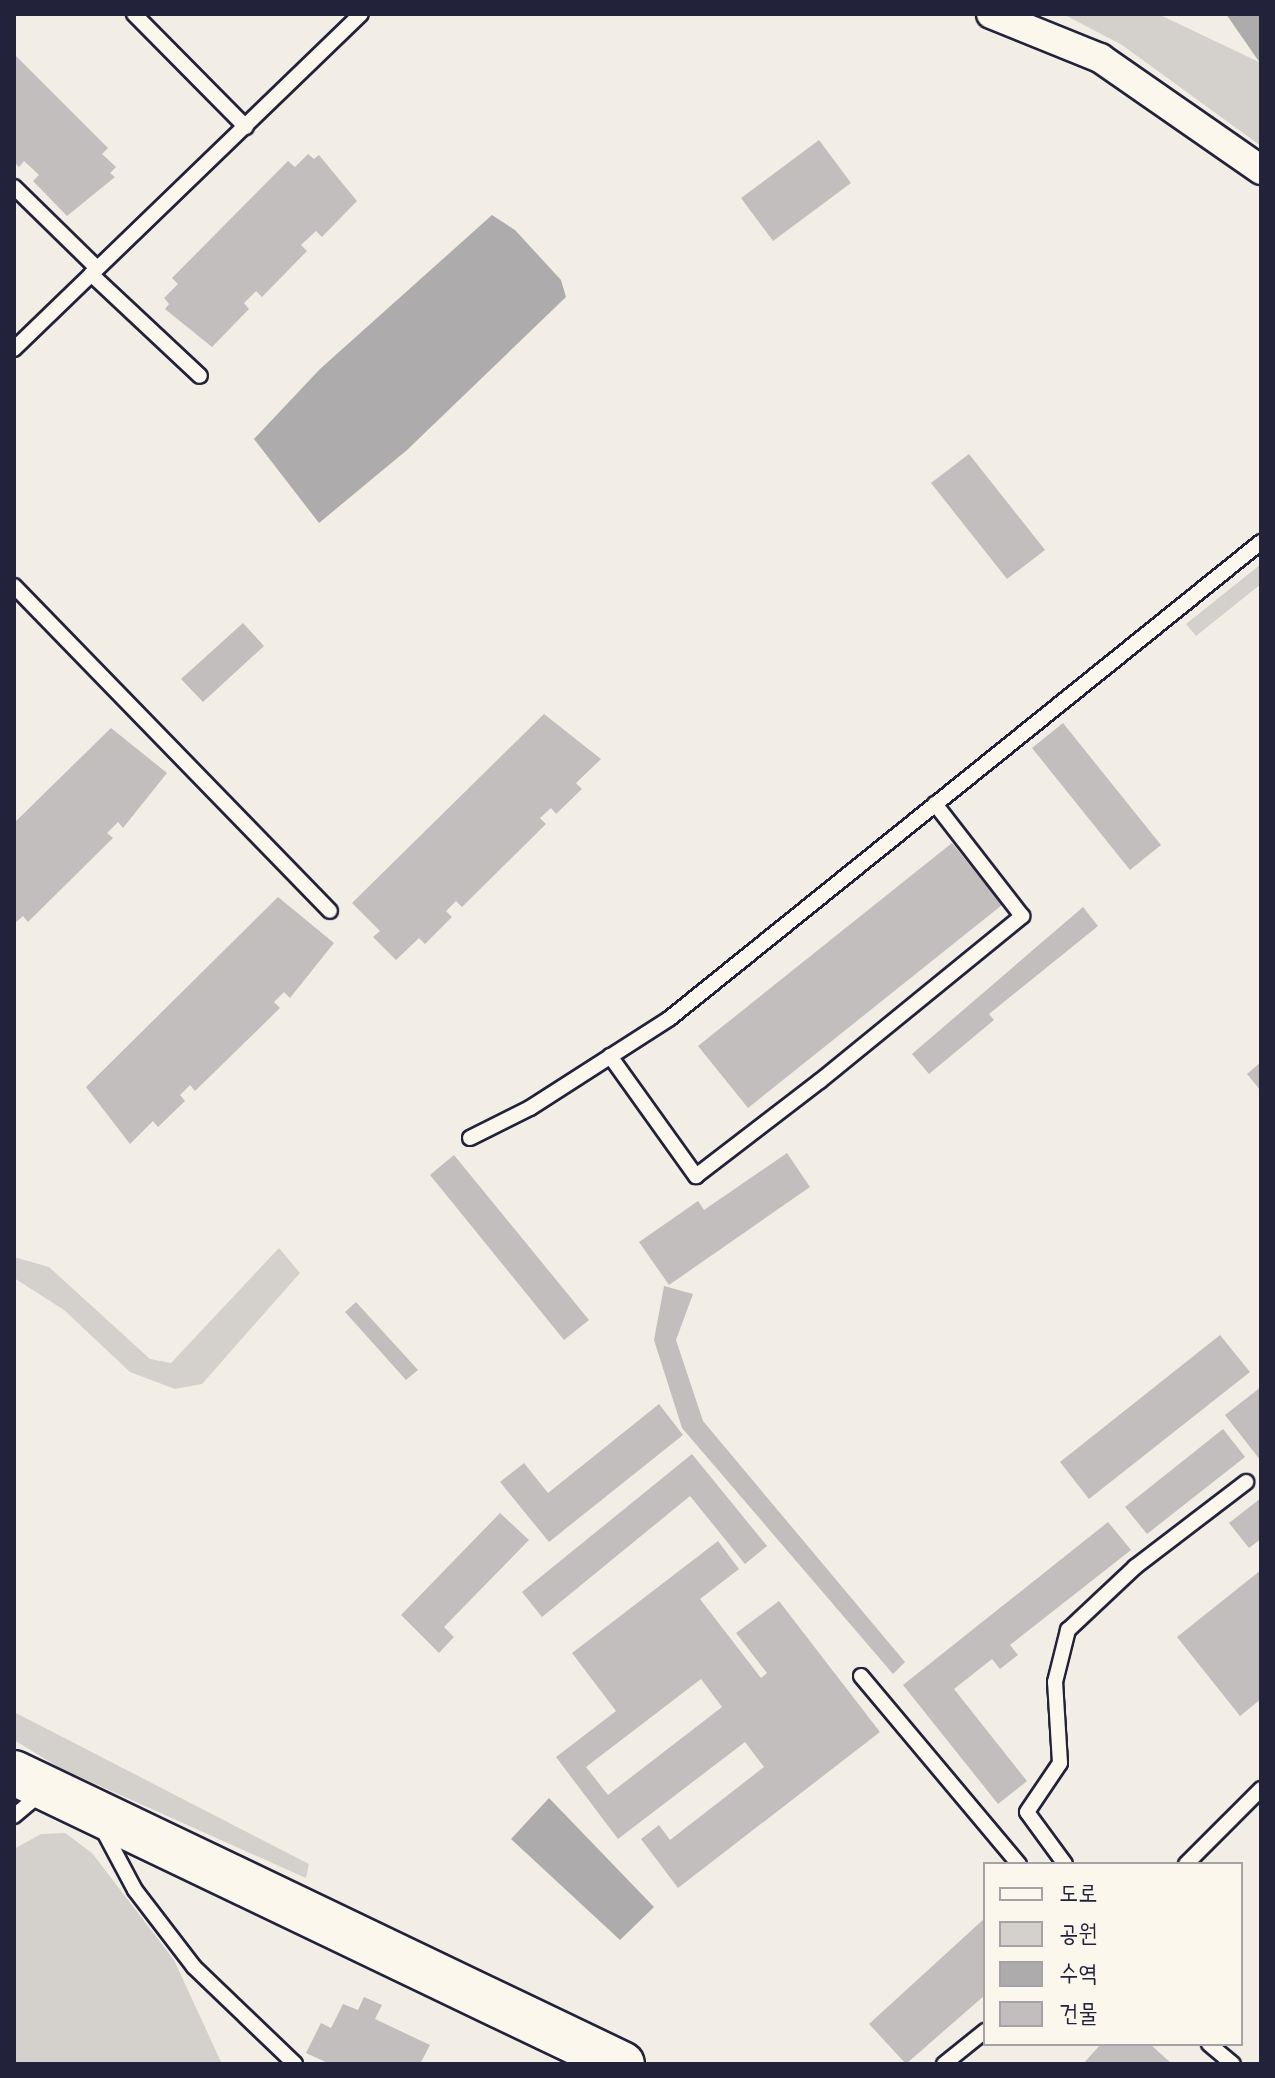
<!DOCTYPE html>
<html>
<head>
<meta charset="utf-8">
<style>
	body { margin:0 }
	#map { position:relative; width:1275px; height:2078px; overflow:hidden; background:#f2eee5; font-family:"Comic Neue","Poor Story",sans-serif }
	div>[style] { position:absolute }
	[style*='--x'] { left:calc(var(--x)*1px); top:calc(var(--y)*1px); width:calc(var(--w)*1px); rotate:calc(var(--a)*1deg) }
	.green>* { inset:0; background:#d4d1cc }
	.water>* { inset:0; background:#aeabad }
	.building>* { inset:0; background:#c2bebe }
	.roads { filter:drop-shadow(2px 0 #22223b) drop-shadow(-2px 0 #22223b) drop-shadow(0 2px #22223b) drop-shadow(0 -2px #22223b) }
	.service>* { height:14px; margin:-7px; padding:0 7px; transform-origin:7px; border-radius:7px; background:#fbf7ec }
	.minor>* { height:28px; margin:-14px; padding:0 14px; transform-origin:14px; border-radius:14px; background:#fbf7ec }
	.primary>* { height:44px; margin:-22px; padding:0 22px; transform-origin:22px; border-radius:22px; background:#fbf7ec }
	span { translate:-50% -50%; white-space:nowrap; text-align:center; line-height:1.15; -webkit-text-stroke:8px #fbf7ec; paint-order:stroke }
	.frame { position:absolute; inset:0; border:16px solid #22223b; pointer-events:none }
	.legend { position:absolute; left:983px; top:1862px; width:260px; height:184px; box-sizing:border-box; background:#fbf7ec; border:2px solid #a4a2a5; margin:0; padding:10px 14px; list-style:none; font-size:24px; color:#22223b }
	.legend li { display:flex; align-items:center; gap:16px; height:40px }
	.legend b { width:40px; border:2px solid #a4a2a5 }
</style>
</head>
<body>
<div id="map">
	<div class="green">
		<div style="clip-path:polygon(1063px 14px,1158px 14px,1261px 63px,1261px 146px,1122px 45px)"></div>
		<div style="clip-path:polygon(1261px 564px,1261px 584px,1196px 636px,1186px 624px)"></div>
		<div style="clip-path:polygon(279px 1248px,300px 1273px,202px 1384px,175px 1389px,130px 1372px,64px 1310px,14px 1278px,14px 1257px,49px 1267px,150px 1359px,171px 1363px)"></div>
		<div style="clip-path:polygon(14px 1712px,309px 1864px,306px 1878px,60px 1768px,14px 1740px)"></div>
		<div style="clip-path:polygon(65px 1833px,92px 1853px,174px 1960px,222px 2064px,14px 2064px,14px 1849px,41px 1834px)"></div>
	</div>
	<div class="water">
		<div style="clip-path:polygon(1226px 14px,1261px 14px,1261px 63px,1260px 63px)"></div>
		<div style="clip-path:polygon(492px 215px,515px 230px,561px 280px,566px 297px,407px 450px,319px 523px,254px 439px,320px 369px)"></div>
		<div style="clip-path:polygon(549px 1798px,654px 1907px,620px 1940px,511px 1839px)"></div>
	</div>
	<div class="building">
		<div style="clip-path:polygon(14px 54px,108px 148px,102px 154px,116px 167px,110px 173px,115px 177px,67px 216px,33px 181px,39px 175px,24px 161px,19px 167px,14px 162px)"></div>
		<div style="clip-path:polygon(819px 140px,851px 183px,773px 241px,741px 198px)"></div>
		<div style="clip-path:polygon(308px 154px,314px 159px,319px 155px,357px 201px,322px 237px,316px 231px,301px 245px,307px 251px,262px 297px,256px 291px,244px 303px,249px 309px,212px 347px,165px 309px,169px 304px,164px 298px,178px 284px,172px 278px,288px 161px,295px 167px)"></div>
		<div style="clip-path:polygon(969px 454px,1045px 550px,1007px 579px,931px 483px)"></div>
		<div style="clip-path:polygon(243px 623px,264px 646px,203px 702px,181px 679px)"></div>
		<div style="clip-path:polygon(544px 714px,601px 759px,576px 783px,582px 789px,556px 814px,551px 808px,540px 818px,546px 824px,462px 907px,456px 901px,446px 911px,452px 917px,425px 944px,419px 938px,396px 960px,373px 937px,380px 931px,352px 903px)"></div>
		<div style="clip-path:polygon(1063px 723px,1161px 845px,1130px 870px,1032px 748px)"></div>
		<div style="clip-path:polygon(111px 728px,167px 773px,123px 828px,118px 822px,107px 833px,113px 838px,28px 922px,23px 916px,14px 924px,14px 823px)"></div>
		<div style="clip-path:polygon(952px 843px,1002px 905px,748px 1108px,698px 1046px)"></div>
		<div style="clip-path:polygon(278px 897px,334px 943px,290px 998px,284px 992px,274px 1002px,280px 1008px,195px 1091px,190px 1085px,180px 1095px,185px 1101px,158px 1127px,153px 1121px,130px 1144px,86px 1087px)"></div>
		<div style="clip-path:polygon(1083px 907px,1098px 926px,989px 1014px,994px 1020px,929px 1074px,912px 1054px)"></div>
		<div style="clip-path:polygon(1261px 1062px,1261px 1091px,1247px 1074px)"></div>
		<div style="clip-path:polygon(787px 1153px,810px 1187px,669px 1285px,639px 1242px,698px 1201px,704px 1210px)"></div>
		<div style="clip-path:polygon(454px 1155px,589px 1320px,564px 1340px,430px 1175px)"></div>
		<div style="clip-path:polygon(664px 1286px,693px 1294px,676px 1340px,703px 1421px,905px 1662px,893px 1674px,682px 1428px,654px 1340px)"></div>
		<div style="clip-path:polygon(356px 1302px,418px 1370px,406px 1380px,345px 1312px)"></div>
		<div style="clip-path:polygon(1220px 1335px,1250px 1372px,1089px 1499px,1060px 1462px)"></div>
		<div style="clip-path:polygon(1261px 1387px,1261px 1461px,1225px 1415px)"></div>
		<div style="clip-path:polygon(659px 1404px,683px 1435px,549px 1542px,500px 1482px,524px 1463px,548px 1493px)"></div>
		<div style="clip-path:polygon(1223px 1429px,1245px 1457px,1147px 1534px,1125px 1507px)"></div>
		<div style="clip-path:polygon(692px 1454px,767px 1546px,745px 1564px,690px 1496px,542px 1617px,522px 1592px)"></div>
		<div style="clip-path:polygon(1261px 1498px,1261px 1539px,1249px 1548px,1229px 1523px)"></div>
		<div style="clip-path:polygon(500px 1513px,529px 1540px,444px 1627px,454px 1637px,439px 1653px,401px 1615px)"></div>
		<div style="clip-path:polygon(1108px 1522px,1131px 1550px,1010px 1645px,1018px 1655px,1000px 1669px,992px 1659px,954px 1689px,1027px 1781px,998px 1804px,903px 1685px)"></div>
		<div style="clip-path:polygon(evenodd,718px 1541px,739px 1569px,700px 1599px,761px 1678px,767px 1673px,736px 1633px,779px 1601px,880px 1732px,678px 1888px,641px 1839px,659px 1825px,670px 1840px,764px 1767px,745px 1742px,618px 1839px,556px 1757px,616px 1711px,572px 1653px,718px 1541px,701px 1679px,722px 1707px,608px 1795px,586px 1767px,701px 1679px)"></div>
		<div style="clip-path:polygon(1261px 1570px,1261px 1699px,1240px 1716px,1177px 1637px)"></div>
		<div style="clip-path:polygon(985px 1918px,985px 1995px,906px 2064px,869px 2024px)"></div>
		<div style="clip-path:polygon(364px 1997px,382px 2005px,375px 2019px,430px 2045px,420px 2064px,330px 2064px,306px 2053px,321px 2023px,331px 2028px,343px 2004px,358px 2010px)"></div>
		<div style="clip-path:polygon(1101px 2044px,1150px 2044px,1172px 2064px,1083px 2064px)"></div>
	</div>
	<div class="roads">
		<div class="service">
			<div style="--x:134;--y:14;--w:159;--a:45.3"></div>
			<div style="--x:14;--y:187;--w:116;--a:44.3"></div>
			<div style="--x:91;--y:274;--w:149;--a:43.1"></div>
			<div style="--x:14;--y:349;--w:482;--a:-44"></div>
			<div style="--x:14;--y:586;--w:453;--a:45.8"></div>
			<div style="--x:610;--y:1056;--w:148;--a:54.4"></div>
			<div style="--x:696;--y:1176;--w:156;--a:-37.5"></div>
			<div style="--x:820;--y:1081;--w:261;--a:-39.2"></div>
			<div style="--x:1022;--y:916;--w:142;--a:-127.8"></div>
			<div style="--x:470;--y:1138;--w:67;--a:-26.6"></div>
			<div style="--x:530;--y:1108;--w:166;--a:-32.7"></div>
			<div style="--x:670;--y:1018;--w:759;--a:-38.85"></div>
			<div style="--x:861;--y:1676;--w:246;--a:50"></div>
			<div style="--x:14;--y:1816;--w:35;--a:-40"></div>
			<div style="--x:102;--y:1828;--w:70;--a:62"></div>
			<div style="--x:135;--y:1890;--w:97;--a:52.5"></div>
			<div style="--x:194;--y:1967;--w:140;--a:43.8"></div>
			<div style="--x:1065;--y:1864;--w:64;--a:-126.2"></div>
			<div style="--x:1027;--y:1812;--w:59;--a:-56"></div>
			<div style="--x:1060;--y:1763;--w:81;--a:-93.5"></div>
			<div style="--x:1055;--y:1682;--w:54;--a:-76"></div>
			<div style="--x:1068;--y:1630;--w:92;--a:-43.2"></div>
			<div style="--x:1135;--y:1567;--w:140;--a:-37.4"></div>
			<div style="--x:1186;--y:1864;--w:106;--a:-45"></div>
			<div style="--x:1209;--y:2044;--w:31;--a:40"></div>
			<div style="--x:944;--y:2064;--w:53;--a:-38.8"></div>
		</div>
		<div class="minor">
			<div style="--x:991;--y:14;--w:118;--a:22"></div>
			<div style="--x:1100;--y:58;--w:196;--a:34.8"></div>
		</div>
		<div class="primary">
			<div style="--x:14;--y:1773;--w:674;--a:25.58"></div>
		</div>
	</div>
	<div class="frame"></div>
	<ul class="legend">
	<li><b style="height:10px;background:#fbf7ec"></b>도로</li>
	<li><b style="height:22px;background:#d4d1cc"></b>공원</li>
	<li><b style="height:22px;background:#aeabad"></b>수역</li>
	<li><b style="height:22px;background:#c2bebe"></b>건물</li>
	</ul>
</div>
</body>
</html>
